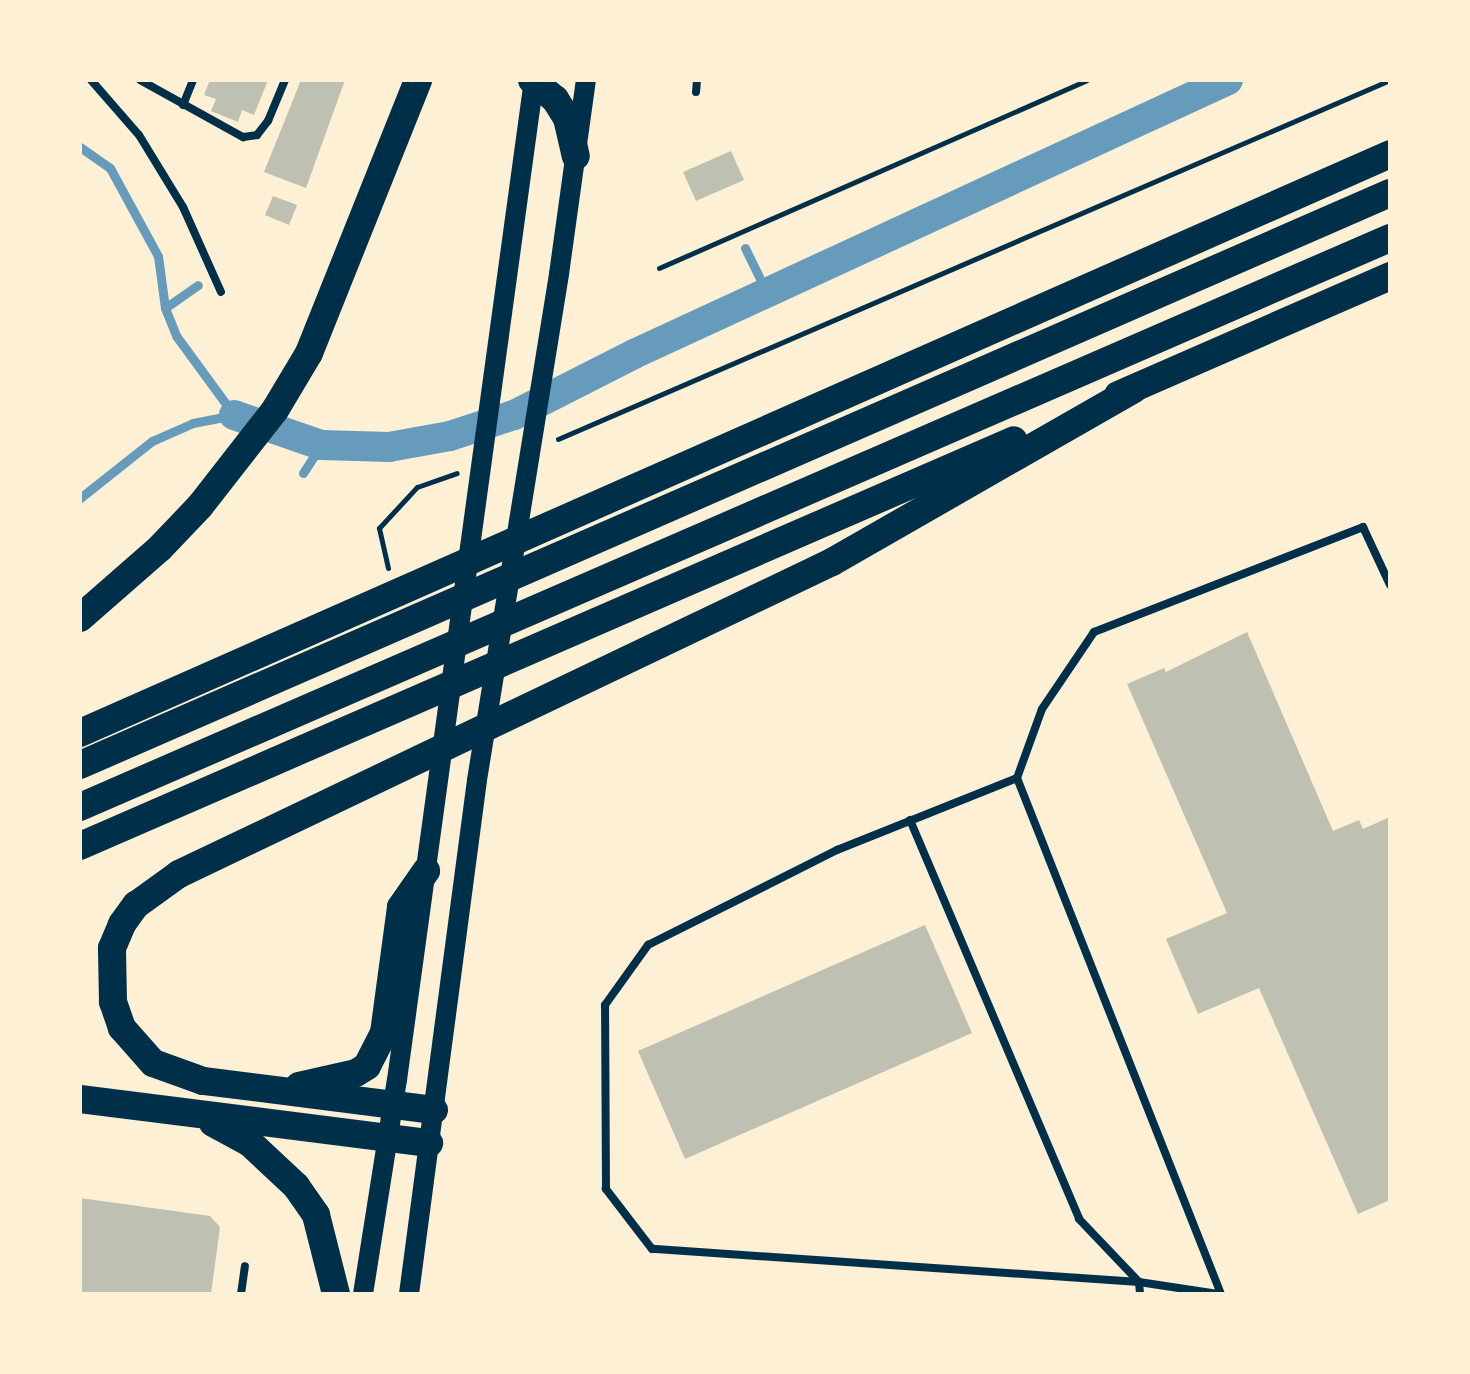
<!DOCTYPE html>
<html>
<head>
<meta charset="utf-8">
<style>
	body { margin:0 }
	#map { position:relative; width:1470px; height:1374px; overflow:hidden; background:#fdf0d5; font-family:"Fira Sans",sans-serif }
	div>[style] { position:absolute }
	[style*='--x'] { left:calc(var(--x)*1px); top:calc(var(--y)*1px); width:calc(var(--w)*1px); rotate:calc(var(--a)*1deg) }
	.stream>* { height:9px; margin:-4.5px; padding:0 4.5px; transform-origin:4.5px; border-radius:4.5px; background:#669bbc }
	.canal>* { height:30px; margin:-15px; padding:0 15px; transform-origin:15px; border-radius:15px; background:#669bbc }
	.building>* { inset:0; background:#bec0b2 }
	.path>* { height:5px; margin:-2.5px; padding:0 2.5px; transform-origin:2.5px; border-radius:2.5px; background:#003049 }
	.service>* { height:8px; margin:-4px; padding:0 4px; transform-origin:4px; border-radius:4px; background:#003049 }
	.secondary>* { height:20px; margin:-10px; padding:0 10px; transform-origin:10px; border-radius:10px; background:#003049 }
	.motorway>* { height:28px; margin:-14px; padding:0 14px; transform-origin:14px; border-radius:14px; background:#003049 }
	span { translate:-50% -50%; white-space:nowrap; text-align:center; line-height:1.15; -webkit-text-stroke:9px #fdf0d5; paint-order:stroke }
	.frame { position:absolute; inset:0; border:82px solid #fdf0d5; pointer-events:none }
</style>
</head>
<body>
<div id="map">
	<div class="stream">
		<div style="--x:80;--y:147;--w:37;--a:35"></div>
		<div style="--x:110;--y:168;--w:100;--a:61.4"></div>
		<div style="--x:158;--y:256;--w:52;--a:82.3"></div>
		<div style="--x:165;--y:308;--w:31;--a:68"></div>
		<div style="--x:177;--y:337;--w:97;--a:53.8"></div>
		<div style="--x:234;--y:415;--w:42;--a:169"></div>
		<div style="--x:193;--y:423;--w:45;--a:156.3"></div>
		<div style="--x:152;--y:441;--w:92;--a:141.6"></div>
		<div style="--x:745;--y:248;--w:52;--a:63.9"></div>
		<div style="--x:165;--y:308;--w:40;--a:-34.9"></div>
		<div style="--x:303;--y:473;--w:33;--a:-57"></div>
	</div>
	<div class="canal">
		<div style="--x:234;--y:415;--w:92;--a:19"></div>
		<div style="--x:321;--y:445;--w:68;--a:1.7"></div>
		<div style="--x:389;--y:447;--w:62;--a:-10.2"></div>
		<div style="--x:450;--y:436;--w:67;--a:-18.2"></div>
		<div style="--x:514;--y:415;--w:135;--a:-26.9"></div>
		<div style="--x:634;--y:354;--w:654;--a:-24.76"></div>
	</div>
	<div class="building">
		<div style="clip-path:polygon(210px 80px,268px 80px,254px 115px,242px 110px,238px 122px,211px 111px,216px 99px,204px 95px)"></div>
		<div style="clip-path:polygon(301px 80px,345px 80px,306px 188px,264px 172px)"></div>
		<div style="clip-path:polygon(731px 151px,744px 180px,696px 201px,683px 172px)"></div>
		<div style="clip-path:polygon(273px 196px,297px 205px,289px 225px,265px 215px)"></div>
		<div style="clip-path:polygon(1247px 632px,1333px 831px,1359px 820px,1363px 829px,1390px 817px,1390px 1200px,1358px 1214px,1259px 988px,1198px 1014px,1166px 939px,1227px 913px,1127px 684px,1164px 668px,1166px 672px)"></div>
		<div style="clip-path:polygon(925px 925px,972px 1033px,685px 1159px,638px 1051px)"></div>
		<div style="clip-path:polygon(80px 1198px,210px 1216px,220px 1227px,211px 1294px,80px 1294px)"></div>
	</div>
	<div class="path">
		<div style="--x:659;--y:268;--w:467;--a:-23.7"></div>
		<div style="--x:558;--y:439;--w:906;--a:-23.34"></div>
		<div style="--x:388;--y:568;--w:41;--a:-102.7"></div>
		<div style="--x:379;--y:528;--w:56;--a:-47.2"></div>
		<div style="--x:417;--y:487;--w:42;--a:-19.3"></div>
	</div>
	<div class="service">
		<div style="--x:91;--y:80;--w:73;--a:48.9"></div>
		<div style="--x:139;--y:135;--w:84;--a:58.6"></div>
		<div style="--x:183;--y:207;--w:93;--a:65.9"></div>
		<div style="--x:140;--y:80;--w:118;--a:29"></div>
		<div style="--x:243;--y:137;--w:14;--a:-8"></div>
		<div style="--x:257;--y:135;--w:18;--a:-52"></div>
		<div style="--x:268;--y:121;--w:44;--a:-67.5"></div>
		<div style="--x:696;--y:92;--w:12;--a:-85"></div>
		<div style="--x:183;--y:105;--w:27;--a:-68"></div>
		<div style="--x:1017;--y:778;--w:555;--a:68.43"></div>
		<div style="--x:910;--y:820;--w:433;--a:67"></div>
		<div style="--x:1079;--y:1219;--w:87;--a:46.4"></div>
		<div style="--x:1139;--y:1282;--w:12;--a:85"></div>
		<div style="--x:241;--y:1294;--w:28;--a:-82"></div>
		<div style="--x:1218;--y:1294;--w:80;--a:-171.4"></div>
		<div style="--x:1139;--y:1282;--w:488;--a:-176.1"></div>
		<div style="--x:652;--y:1249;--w:76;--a:-127.5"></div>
		<div style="--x:606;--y:1189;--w:184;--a:-90.3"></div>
		<div style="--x:605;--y:1005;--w:74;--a:-54.4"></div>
		<div style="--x:648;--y:945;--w:212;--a:-26.7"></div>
		<div style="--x:837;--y:850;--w:194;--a:-21.8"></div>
		<div style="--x:1017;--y:778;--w:73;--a:-70.1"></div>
		<div style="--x:1042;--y:709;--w:93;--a:-56"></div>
		<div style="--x:1094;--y:632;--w:289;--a:-21.3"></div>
		<div style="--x:1363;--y:527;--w:64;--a:65"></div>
	</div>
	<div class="secondary">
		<div style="--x:363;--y:1294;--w:217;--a:-81"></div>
		<div style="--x:397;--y:1080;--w:1009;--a:-82.2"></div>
		<div style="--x:409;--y:1294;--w:518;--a:-82.46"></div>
		<div style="--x:477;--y:780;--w:513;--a:-80.79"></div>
		<div style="--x:559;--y:274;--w:196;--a:-82.1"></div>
	</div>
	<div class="motorway">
		<div style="--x:532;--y:80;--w:30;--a:40"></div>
		<div style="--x:555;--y:99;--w:22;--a:58"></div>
		<div style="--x:567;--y:118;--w:39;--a:77"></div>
		<div style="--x:1118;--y:395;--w:297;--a:-23.6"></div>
		<div style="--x:80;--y:618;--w:106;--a:-41.2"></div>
		<div style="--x:160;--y:548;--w:58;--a:-46.4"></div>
		<div style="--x:200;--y:506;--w:122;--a:-52"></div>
		<div style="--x:275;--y:410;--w:66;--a:-59.2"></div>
		<div style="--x:309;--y:353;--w:294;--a:-68.2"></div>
		<div style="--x:80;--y:733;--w:1432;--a:-23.84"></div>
		<div style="--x:80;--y:765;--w:1429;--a:-23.59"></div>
		<div style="--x:80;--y:807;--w:1428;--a:-23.48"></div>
		<div style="--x:80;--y:846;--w:1018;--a:-23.49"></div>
		<div style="--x:299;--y:1086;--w:58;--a:-12.8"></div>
		<div style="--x:356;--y:1073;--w:13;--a:-32"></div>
		<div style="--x:367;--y:1066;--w:37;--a:-63"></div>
		<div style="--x:384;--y:1033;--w:127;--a:-82.3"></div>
		<div style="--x:401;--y:907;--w:44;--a:-55.2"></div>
		<div style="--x:80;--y:1099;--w:352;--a:7.2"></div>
		<div style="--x:434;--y:1110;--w:233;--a:-172.8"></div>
		<div style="--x:203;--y:1081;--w:53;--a:-160.2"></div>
		<div style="--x:153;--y:1063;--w:47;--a:-131.5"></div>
		<div style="--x:122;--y:1028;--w:28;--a:-109"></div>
		<div style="--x:113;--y:1002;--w:54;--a:-91.1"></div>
		<div style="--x:112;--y:948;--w:26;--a:-67"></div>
		<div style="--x:122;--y:924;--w:24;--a:-54"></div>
		<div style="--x:136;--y:905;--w:53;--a:-35.8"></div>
		<div style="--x:179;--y:874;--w:724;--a:-25.54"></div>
		<div style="--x:832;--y:562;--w:348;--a:-29.8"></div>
		<div style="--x:213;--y:1123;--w:42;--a:28.4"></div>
		<div style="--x:250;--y:1143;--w:63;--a:43.1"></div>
		<div style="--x:296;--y:1186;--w:35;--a:55"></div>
		<div style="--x:316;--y:1215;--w:81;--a:75.8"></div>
	</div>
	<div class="frame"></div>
</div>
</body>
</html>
